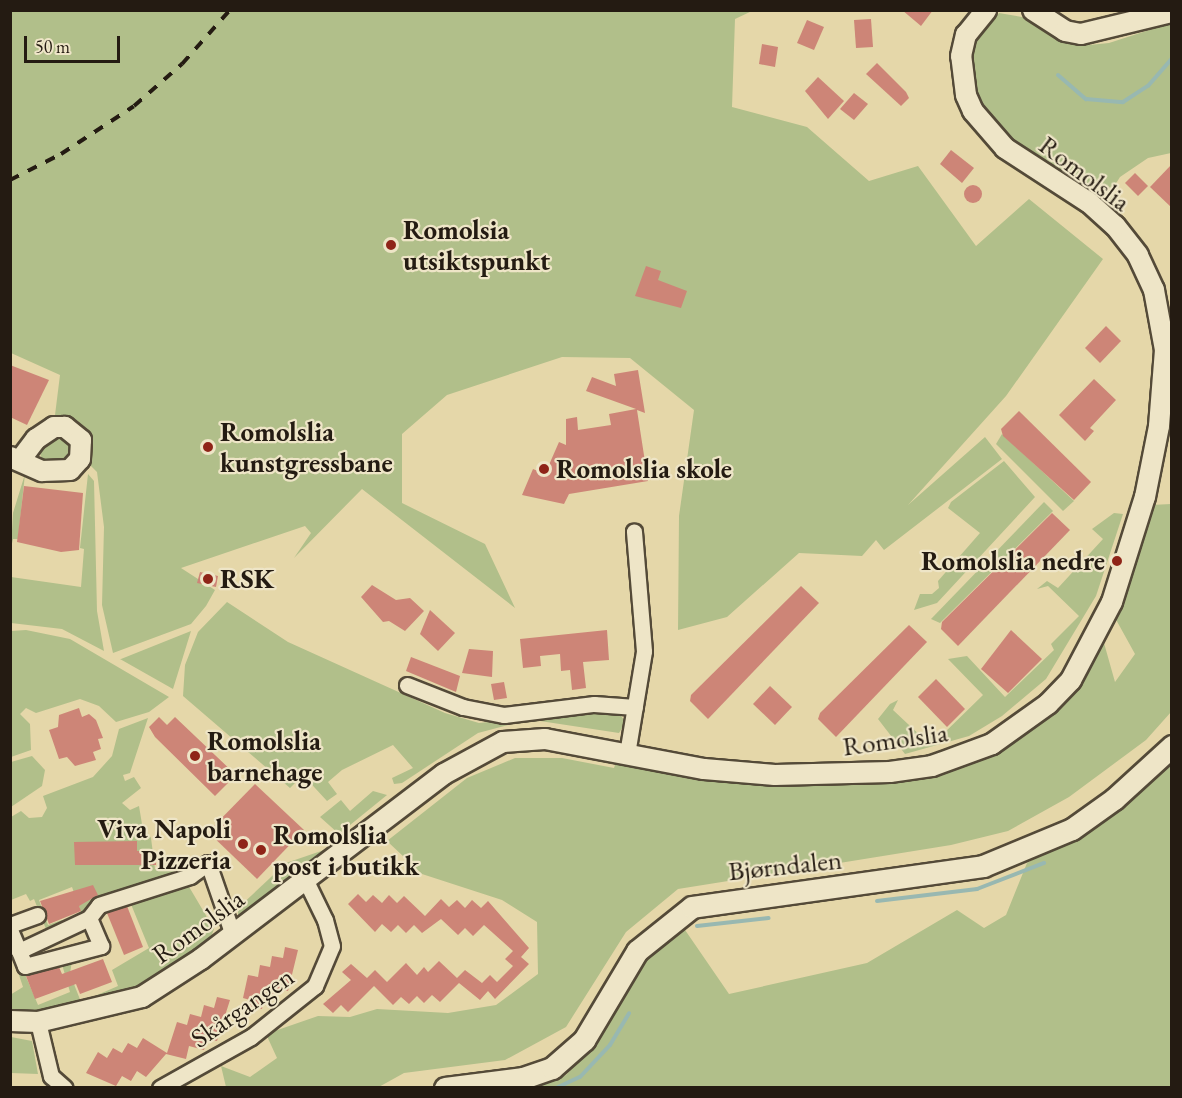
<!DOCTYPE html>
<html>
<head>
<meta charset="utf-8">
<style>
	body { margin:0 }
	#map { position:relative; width:1182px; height:1098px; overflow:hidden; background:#e5d7a9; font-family:"EB Garamond",serif }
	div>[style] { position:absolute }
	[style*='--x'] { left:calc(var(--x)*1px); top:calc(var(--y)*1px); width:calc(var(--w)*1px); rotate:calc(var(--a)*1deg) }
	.green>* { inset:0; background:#b1bf8a }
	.round { border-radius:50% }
	.stream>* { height:4px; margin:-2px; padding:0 2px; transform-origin:2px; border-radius:2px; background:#98b8b1 }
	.building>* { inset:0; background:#cd8577 }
	.roads { filter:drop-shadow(2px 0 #544a38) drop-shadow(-2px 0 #544a38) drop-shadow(0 2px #544a38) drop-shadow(0 -2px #544a38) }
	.minor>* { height:15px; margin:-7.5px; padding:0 7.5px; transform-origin:7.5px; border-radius:7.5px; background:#eee5c7 }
	.tertiary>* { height:20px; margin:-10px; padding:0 10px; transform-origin:10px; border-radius:10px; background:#eee5c7 }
	.secondary>* { height:21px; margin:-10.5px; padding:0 10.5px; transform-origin:10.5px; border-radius:10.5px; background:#eee5c7 }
	.rail>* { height:4px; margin-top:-2px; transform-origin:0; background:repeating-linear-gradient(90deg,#241b12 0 10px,transparent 0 20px) }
	.dots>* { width:16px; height:16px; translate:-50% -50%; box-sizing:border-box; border:3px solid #eee5c7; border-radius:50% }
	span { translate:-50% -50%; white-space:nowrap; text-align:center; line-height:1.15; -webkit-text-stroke:4.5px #eee5c7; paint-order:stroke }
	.street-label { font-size:27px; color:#241b12 }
	.poi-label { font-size:27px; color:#241b12; font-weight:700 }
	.left { translate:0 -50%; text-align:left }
	.right { translate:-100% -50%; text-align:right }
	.frame { position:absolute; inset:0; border:12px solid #241b12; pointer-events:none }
	.scale { position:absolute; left:24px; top:36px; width:96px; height:27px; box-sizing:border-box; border:3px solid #241b12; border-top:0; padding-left:8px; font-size:18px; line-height:21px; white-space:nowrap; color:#241b12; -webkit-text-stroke:4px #eee5c7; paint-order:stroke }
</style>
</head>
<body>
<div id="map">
	<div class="green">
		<div style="clip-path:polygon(11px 11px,752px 11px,735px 19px,732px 107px,807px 127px,869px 181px,918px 166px,976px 246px,1029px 199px,1103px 259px,1006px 396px,908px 505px,985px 437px,1002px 459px,884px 550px,876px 540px,862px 556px,799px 553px,727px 617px,678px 630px,679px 516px,694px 410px,630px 358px,562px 357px,447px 395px,402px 434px,402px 503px,485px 544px,515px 608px,362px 489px,294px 558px,311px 533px,305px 526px,181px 568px,215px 590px,206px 606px,191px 624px,113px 653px,102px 605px,104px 527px,97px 472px,87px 462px,73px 423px,55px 415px,60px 375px,11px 353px)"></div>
		<div style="clip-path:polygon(999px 13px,1022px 17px,1052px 35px,1089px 45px,1109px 43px,1171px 23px,1171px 153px,1148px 158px,1120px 177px,1110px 193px,1122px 211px,1115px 218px,1003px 136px,980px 107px,970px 61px,973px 43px)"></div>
		<div style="clip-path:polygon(1002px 434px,1074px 501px,1063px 511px,996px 444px)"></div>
		<div class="round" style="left:40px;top:435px;width:32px;height:32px"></div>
		<div style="clip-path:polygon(1004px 461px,1035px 497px,937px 603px,914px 610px,920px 594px,932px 594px,939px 588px,938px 581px,980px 533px,948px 508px,951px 502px)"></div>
		<div style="clip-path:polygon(25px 474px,18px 539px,13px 539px,11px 548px,13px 513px)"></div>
		<div style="clip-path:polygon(88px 474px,94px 481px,97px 611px,104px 651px,62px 629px,11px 623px,11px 577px,81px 587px,84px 549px,80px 548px)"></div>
		<div style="clip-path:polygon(1044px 502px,1053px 511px,940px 623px,931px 619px)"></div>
		<div style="clip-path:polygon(1171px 504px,1171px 712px,1146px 740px,1069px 797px,1008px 831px,951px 845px,678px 889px,626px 932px,566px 1027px,505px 1060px,404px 1073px,377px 1088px,226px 1087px,221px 1066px,250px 1077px,277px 1058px,266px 1034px,318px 1016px,350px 1017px,377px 1009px,448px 1013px,496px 1005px,538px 974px,537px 922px,502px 900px,422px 874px,387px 841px,467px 778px,515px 758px,562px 758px,614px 768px,617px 759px,742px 782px,804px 785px,933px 776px,970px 763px,1013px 743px,1033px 727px,1083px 674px,1104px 643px,1115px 682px,1135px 654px,1114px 616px,1134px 572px,1151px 505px)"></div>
		<div style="clip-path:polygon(1114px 513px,1123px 514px,1096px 596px,1046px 679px,1002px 716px,969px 736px,905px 754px,878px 719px,890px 704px,898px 700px,893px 710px,924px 739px,932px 734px,939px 738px,983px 695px,948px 659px,967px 656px,1005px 697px,1054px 650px,1051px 644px,1079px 616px,1048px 586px,1037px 589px,1047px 581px,1058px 588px,1103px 539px,1092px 529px)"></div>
		<div style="clip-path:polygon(227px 602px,288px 642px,445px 713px,479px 723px,616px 709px,624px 720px,622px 728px,619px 733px,540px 721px,512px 724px,478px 733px,402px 783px,394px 784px,392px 778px,413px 768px,393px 745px,342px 770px,328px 782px,337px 794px,327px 801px,303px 775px,290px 788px,183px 696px,185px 665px,198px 632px)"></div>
		<div style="clip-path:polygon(26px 630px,70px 639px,169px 697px,149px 712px,116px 722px,99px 706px,80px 699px,36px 713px,26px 708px,20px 714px,30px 724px,31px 750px,11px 757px,11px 631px)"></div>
		<div style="clip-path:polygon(191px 631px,173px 689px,120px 659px,121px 659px)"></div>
		<div style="clip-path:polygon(148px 718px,130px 773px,123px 775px,125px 781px,134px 777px,141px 788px,122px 803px,130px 810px,139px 806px,142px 824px,151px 838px,155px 869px,179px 869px,183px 874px,70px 923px,69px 918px,81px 912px,72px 887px,39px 900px,48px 925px,62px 920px,64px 926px,48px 934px,34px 899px,30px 901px,26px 894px,11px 900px,11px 817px,21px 811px,29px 818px,42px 817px,47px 808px,43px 796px,93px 777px,112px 756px,119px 729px)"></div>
		<div style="clip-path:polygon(32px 756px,45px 770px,42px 786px,11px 807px,11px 762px)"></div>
		<div style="clip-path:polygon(1171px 761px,1171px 1087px,531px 1088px,566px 1075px,594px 1044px,644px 958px,683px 927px,729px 994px,867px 963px,957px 910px,984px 928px,1006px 915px,1027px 863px,1089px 829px)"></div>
		<div style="clip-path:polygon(373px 791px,387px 795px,339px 834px,320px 817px,341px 800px,350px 811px)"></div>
		<div style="clip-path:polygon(330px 848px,242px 919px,238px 917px,238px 908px,286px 863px)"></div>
		<div style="clip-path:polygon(185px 880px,214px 929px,208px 945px,173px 972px,125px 996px,35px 1016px,11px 1013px,10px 995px,23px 987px,19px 975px,24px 972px,38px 1005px,70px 992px,61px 961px,72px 960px,70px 974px,81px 1002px,118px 986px,112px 970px,149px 948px,128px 897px)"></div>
		<div style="clip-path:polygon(11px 1037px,32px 1041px,38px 1074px,11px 1073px)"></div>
	</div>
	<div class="stream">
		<div style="--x:1058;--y:75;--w:37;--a:41"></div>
		<div style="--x:1086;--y:99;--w:37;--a:5"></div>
		<div style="--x:1123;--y:102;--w:30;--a:-33"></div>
		<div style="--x:1148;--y:86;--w:37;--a:-49"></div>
		<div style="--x:877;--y:901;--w:101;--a:-6.8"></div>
		<div style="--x:977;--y:889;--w:72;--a:-21.2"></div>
		<div style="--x:697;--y:926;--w:72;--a:-6.3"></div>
		<div style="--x:556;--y:1088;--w:26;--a:-25"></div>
		<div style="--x:580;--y:1077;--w:44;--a:-46.8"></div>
		<div style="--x:610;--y:1045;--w:37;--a:-59"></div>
	</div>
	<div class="building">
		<div style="clip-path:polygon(902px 10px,933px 10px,921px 26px)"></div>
		<div style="clip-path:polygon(871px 19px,873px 47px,856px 48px,854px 20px)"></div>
		<div style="clip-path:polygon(807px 20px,824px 27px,814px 50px,797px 43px)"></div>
		<div style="clip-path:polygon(762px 44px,778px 47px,775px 67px,759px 64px)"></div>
		<div style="clip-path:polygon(877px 63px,906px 92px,909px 98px,901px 106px,866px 74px)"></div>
		<div style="clip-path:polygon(818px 77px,844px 101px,828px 119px,805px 91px)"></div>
		<div style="clip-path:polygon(854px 93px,868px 104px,854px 120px,840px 109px)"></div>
		<div style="clip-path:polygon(951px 150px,974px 168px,962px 183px,940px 164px)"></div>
		<div style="clip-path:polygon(1172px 164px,1172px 208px,1150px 187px)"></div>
		<div style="clip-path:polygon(1135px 173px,1148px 186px,1138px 196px,1125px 183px)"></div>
		<div class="round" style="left:964px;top:185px;width:18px;height:18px"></div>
		<div style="clip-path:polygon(646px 266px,661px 271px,658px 280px,687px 291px,681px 308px,635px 296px)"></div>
		<div style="clip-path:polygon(1106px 326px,1121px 341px,1100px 363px,1085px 348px)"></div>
		<div style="clip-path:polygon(10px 365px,49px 380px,27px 425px,10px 417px)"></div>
		<div style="clip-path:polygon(638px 370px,645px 413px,637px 410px,648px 481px,569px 494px,564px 504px,522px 495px,533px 469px,545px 474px,559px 442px,566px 445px,566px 419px,577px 417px,578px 430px,611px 425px,609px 414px,636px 409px,586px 391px,592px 377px,616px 386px,614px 374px)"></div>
		<div style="clip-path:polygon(1094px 379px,1116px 400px,1090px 428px,1094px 431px,1085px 441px,1059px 415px)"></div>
		<div style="clip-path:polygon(1019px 411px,1091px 482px,1074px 500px,1003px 436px,1001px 429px)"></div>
		<div style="clip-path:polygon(24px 486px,83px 493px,79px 550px,61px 552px,17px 542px)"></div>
		<div style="clip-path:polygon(1052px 513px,1070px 530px,958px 646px,941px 629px,942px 622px)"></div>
		<div style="clip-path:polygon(200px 572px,218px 576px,216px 587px,197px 583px)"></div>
		<div style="clip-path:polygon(372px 585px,396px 600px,410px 598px,424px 611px,405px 631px,389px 621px,383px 622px,361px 597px)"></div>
		<div style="clip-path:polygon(801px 586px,819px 603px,708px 719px,690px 701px,691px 695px)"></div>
		<div style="clip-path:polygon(430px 610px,455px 633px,438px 651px,420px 634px)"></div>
		<div style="clip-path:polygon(909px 625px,927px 642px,836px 737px,818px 719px,820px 713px)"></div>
		<div style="clip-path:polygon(607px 630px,609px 660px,583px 662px,586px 688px,572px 690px,570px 670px,561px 671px,560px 654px,540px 656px,541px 666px,523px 668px,520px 639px)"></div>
		<div style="clip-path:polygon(1011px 630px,1042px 659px,1008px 693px,981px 669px)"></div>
		<div style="clip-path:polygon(469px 649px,493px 651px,492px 677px,462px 673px)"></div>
		<div style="clip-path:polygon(411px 657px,460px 676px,456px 692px,406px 671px)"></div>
		<div style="clip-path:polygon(936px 679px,965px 709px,947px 727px,918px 697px)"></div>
		<div style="clip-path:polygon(504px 682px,507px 698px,494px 700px,491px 684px)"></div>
		<div style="clip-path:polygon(770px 686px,792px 707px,775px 725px,753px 704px)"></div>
		<div style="clip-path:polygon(79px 708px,82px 717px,89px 714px,96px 720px,103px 738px,98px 739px,101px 749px,93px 752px,96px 760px,75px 766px,67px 757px,59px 759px,49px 730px,58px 727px,59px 715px)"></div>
		<div style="clip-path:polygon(159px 717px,167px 725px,175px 717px,236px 775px,215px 796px,155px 737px,149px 727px)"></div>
		<div style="clip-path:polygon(255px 784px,304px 830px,257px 879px,208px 832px)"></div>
		<div style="clip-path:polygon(137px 841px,137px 851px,156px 851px,156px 865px,75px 865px,74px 842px)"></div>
		<div style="clip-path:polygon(93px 885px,98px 895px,79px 906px,81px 911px,49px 924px,40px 901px)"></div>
		<div style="clip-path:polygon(358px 894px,366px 902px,373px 895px,382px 903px,389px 895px,397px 903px,404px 896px,425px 916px,441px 899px,449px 907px,457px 900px,465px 908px,472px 900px,481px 908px,488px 901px,529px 948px,521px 957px,529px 964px,495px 999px,488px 991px,480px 1000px,459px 983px,440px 1002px,432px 995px,424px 1003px,417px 996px,409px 1004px,401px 997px,393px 1005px,374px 986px,348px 1012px,341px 1005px,333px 1013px,323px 1004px,351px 980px,342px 972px,351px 964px,367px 978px,375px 970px,387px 982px,406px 963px,417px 975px,424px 967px,428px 972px,439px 961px,457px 978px,465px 970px,482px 983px,490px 975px,497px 982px,513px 966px,505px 959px,513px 951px,484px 925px,473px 936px,465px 928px,458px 935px,441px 919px,422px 933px,414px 925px,406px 933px,398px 925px,391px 932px,382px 924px,375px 932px,348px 904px)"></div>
		<div style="clip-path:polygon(127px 906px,143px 947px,124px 955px,107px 913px)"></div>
		<div style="clip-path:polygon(285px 947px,298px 950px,288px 991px,278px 989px,276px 1000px,264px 998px,262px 1009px,248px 1007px,250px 1000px,243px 998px,248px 975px,258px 977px,260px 965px,270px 967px,272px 956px,283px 958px)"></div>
		<div style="clip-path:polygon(103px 959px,112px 982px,80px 994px,76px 984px,35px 999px,26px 976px,59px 967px,62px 974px)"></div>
		<div style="clip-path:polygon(217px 997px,230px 1000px,217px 1041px,207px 1039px,204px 1050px,189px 1046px,186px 1059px,166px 1054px,146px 1077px,137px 1071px,131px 1081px,122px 1076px,116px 1086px,86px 1073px,98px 1052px,107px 1058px,113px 1048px,122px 1053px,128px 1043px,137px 1048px,143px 1038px,167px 1053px,177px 1022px,187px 1025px,190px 1014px,201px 1017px,204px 1005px,214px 1008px)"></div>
	</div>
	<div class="roads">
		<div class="minor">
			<div style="--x:407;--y:685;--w:60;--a:21.4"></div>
			<div style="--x:463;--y:707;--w:42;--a:11"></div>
			<div style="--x:504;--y:715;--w:91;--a:-7"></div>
			<div style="--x:594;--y:704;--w:41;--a:4.2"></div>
			<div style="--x:627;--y:754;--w:104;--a:-80.6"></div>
			<div style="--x:644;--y:651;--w:120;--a:-94.8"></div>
			<div style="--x:10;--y:925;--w:29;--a:-20"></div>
			<div style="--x:10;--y:930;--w:23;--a:67"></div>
			<div style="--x:19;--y:951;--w:77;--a:-25.2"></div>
			<div style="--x:89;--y:918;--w:16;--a:-52"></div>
			<div style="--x:99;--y:905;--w:96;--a:-17.7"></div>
			<div style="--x:190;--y:876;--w:22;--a:-36"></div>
			<div style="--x:208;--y:863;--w:76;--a:70.9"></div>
			<div style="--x:19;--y:951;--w:16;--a:68"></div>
			<div style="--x:25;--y:966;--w:79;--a:-14.7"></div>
			<div style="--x:101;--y:946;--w:30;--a:-113"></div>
			<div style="--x:38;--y:1022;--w:56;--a:76.5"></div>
			<div style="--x:51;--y:1076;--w:18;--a:41"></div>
			<div style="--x:160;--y:1088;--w:104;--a:-29.3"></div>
			<div style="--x:251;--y:1037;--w:82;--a:-38.6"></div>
			<div style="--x:315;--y:986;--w:43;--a:-67"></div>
			<div style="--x:332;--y:946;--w:27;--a:-105"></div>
			<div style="--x:325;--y:920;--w:43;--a:-116"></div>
		</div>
		<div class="tertiary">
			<div style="--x:1033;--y:10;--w:38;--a:33"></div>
			<div style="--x:1065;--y:31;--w:16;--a:11"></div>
			<div style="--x:1081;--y:34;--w:94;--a:-13.6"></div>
			<div style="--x:10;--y:457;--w:35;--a:24"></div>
			<div style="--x:42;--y:471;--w:28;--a:-2"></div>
			<div style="--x:70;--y:470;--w:15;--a:-48"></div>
			<div style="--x:80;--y:459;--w:19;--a:-87"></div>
			<div style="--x:81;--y:440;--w:21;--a:-141"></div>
			<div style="--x:65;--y:427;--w:11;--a:180"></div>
			<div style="--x:54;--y:427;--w:22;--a:146"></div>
			<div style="--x:36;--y:439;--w:26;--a:127"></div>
			<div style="--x:10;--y:1021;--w:28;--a:2"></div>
			<div style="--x:38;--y:1022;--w:107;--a:-13.5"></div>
			<div style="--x:142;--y:997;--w:70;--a:-32.8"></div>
			<div style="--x:201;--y:959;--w:305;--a:-37.3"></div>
			<div style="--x:444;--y:774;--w:67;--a:-28.5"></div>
			<div style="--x:503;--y:742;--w:42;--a:-4.1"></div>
			<div style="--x:545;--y:739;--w:162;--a:10.7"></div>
			<div style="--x:704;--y:769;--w:71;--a:4.8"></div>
			<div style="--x:775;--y:775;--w:115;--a:-1.5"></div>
			<div style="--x:890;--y:772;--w:42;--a:-8.1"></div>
			<div style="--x:932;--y:766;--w:64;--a:-20.1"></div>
			<div style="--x:992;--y:744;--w:69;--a:-35.5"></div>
			<div style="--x:1048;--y:704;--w:33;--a:-46"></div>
			<div style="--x:1071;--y:680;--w:88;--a:-62.3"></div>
			<div style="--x:1112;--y:602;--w:110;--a:-72.6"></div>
			<div style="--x:1145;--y:497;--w:72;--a:-78.8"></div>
			<div style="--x:1159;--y:426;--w:76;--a:-85.5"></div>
			<div style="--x:1165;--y:350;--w:61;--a:-100.4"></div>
			<div style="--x:1154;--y:290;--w:38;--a:-115"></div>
			<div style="--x:1138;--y:255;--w:37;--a:-128"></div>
			<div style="--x:1115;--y:226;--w:36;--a:-138"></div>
			<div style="--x:1088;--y:202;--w:99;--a:-147"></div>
			<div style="--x:1005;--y:148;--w:49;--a:-130.9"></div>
			<div style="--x:973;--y:111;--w:17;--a:-114"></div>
			<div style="--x:966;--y:95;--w:39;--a:-97"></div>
			<div style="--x:961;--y:56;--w:22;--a:-77"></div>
			<div style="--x:966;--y:35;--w:32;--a:-51"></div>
		</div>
		<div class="secondary">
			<div style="--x:445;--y:1088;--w:79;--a:-7.3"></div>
			<div style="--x:523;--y:1078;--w:31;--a:-19"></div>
			<div style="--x:552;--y:1068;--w:43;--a:-41.2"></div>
			<div style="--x:584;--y:1040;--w:104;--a:-59.2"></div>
			<div style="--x:637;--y:951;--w:70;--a:-38.7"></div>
			<div style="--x:692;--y:907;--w:294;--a:-8"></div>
			<div style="--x:983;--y:866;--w:96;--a:-22.6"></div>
			<div style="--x:1072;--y:829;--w:52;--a:-35.5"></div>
			<div style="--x:1114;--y:799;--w:79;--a:-42.4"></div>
		</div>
	</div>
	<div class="rail">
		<div style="--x:10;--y:180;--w:57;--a:-27"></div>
		<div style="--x:61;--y:154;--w:87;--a:-33.3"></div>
		<div style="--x:134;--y:106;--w:64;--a:-41.2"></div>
		<div style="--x:182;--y:64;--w:72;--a:-48.4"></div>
	</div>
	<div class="dots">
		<div style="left:391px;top:245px;background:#8f2418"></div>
		<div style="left:208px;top:447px;background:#8f2418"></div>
		<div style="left:544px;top:469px;background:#8f2418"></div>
		<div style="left:1117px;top:561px;background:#8f2418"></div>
		<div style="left:208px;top:579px;background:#8f2418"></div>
		<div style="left:195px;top:756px;background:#8f2418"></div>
		<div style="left:243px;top:844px;background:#8f2418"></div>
		<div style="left:261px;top:850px;background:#8f2418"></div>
	</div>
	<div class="street-label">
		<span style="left:1085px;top:173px;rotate:37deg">Romolslia</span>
		<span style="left:895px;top:739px;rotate:-8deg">Romolslia</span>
		<span style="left:785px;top:865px;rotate:-6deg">Bjørndalen</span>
		<span style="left:198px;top:926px;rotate:-36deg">Romolslia</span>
		<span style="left:242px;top:1007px;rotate:-35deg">Skårgangen</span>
	</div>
	<div class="poi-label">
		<span class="left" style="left:403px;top:245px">Romolsia<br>utsiktspunkt</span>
		<span class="left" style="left:220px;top:447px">Romolslia<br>kunstgressbane</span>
		<span class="left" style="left:556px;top:469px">Romolslia skole</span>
		<span class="right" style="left:1105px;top:561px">Romolslia nedre</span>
		<span class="left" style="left:220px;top:579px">RSK</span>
		<span class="left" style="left:207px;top:756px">Romolslia<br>barnehage</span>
		<span class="right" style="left:231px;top:844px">Viva Napoli<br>Pizzeria</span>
		<span class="left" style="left:273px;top:850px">Romolslia<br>post i butikk</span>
	</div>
	<div class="frame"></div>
	<div class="scale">50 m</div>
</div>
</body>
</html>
